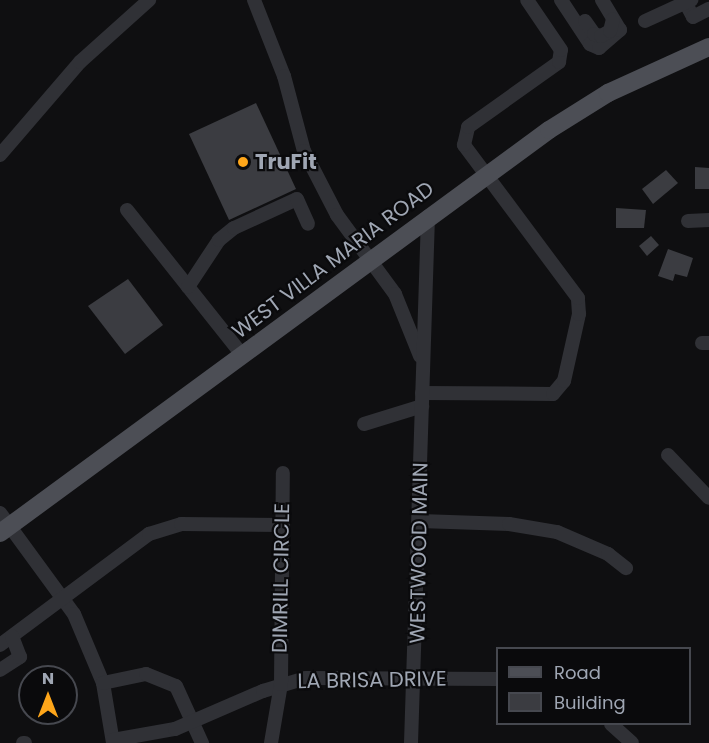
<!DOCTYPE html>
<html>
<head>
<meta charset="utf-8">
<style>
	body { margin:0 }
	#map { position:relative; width:709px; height:743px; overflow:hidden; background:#0f0f11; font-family:Poppins,sans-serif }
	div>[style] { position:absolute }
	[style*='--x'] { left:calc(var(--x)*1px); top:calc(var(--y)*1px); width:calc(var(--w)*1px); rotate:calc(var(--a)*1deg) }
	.building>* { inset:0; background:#3b3c41 }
	.minor>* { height:14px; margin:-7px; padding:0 7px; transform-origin:7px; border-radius:7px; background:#303136 }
	.major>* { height:18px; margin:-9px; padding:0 9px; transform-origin:9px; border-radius:9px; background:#4c4e55 }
	.dots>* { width:16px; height:16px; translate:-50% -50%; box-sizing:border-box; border:3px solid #0a0a0c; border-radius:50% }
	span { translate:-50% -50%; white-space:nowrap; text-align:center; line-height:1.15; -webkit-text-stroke:4.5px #0a0a0c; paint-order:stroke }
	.poi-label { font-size:21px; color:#9fa6b3; font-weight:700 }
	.left { translate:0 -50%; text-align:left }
	.street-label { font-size:21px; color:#9fa6b3 }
	.legend { position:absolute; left:496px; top:647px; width:195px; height:78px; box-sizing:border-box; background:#0a0a0c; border:2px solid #46484f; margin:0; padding:8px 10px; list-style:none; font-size:18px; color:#9fa6b3 }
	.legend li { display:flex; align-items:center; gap:12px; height:30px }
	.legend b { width:30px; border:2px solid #46484f }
	.north { position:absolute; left:18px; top:665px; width:60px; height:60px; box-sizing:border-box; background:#0a0a0c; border:2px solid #46484f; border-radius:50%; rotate:0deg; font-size:16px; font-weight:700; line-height:24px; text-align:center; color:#9fa6b3 }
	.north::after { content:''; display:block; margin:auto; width:21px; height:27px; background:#fea61a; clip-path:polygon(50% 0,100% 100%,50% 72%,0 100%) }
</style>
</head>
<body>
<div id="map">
	<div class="building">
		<div style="clip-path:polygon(256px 103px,296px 189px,229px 220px,189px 134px)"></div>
		<div style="clip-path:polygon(695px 167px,709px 168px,709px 189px,695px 189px)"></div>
		<div style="clip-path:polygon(666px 170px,678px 183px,653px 204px,642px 189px)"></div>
		<div style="clip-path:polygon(616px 208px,646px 210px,644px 228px,616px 228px)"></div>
		<div style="clip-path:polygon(651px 236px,659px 245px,647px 256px,639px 246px)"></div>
		<div style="clip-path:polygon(668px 249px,693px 258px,687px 277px,675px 274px,673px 281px,658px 276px)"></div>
		<div style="clip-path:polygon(128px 279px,163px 325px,125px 354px,88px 306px)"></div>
	</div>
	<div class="minor">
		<div style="--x:254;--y:0;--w:82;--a:68.5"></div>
		<div style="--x:284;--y:76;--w:78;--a:75.1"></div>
		<div style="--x:304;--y:151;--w:72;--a:62.7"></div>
		<div style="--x:337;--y:215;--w:98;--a:53.7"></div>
		<div style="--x:395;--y:294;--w:67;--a:68"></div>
		<div style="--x:561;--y:0;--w:53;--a:56.6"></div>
		<div style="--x:590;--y:44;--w:10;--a:24"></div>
		<div style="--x:599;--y:48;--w:28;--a:-41"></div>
		<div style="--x:620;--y:30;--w:35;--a:-121"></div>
		<div style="--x:684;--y:0;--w:19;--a:62"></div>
		<div style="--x:693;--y:17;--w:18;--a:-27"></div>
		<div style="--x:585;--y:21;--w:16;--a:55"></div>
		<div style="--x:594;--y:34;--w:7;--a:16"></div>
		<div style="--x:601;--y:36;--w:10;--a:-29"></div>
		<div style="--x:610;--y:31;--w:12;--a:-76"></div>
		<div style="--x:645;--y:21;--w:51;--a:-24.5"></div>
		<div style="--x:0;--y:155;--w:123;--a:-49.3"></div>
		<div style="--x:80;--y:62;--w:93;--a:-41.9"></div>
		<div style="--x:127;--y:210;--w:186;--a:51.5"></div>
		<div style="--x:688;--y:221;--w:21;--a:-3"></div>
		<div style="--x:188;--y:287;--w:56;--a:-56.6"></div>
		<div style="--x:219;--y:240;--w:19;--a:-39"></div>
		<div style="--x:234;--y:228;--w:69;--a:-24.7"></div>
		<div style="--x:297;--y:199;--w:27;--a:66"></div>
		<div style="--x:702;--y:343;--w:7;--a:0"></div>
		<div style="--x:422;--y:393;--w:131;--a:0.4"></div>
		<div style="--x:553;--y:394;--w:17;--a:-50"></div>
		<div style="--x:564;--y:381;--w:69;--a:-77.4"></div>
		<div style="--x:579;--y:314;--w:16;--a:-94"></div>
		<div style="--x:578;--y:298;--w:191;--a:-126.7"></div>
		<div style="--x:464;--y:145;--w:18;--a:-77"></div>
		<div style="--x:468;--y:127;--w:112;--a:-35.5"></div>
		<div style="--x:559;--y:62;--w:12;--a:-81"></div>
		<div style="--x:561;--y:50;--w:60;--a:-124.2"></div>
		<div style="--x:364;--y:424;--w:61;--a:-17.2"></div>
		<div style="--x:668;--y:455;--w:59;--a:46.4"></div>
		<div style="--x:0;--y:513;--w:125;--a:53.8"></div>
		<div style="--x:74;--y:614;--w:75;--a:67.2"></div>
		<div style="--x:103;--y:683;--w:61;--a:80.5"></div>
		<div style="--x:420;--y:521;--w:89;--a:1.9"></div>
		<div style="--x:509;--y:524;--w:49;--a:9.5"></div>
		<div style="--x:557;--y:532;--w:56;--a:23.3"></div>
		<div style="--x:608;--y:554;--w:23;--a:38"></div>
		<div style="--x:0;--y:645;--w:186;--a:-36.7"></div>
		<div style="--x:149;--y:534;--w:34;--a:-17"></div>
		<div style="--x:181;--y:524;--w:102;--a:0.6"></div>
		<div style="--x:0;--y:670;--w:24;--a:-33"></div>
		<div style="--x:20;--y:657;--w:22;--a:-111"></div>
		<div style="--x:103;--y:683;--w:44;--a:-11.8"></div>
		<div style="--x:146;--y:674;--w:32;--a:22"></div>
		<div style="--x:176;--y:686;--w:63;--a:65.5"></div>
		<div style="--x:611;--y:724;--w:28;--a:42"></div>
		<div style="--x:113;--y:740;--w:63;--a:-10.1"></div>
		<div style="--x:175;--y:729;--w:96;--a:-23.4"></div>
		<div style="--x:263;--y:691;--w:45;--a:-16.8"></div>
		<div style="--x:306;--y:678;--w:192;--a:0.3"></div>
		<div style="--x:23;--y:743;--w:2;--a:0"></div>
		<div style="--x:271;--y:743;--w:60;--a:-80.4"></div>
		<div style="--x:281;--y:684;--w:211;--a:-89.5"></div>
		<div style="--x:411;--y:743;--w:527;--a:-88.15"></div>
	</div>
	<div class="major">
		<div style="--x:0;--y:533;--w:681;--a:-36.28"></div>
		<div style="--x:549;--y:130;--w:70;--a:-32.1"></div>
		<div style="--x:608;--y:93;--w:111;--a:-24.5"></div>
	</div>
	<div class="dots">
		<div style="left:243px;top:162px;background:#fea61a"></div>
	</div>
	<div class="poi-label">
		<span class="left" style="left:255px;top:162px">TruFit</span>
	</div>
	<div class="street-label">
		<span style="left:333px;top:260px;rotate:-37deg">WEST VILLA MARIA ROAD</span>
		<span style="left:419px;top:553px;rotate:-89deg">WESTWOOD MAIN</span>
		<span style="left:281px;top:578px;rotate:-89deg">DIMRILL CIRCLE</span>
		<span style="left:372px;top:680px;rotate:-1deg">LA BRISA DRIVE</span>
	</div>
	<ul class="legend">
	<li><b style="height:8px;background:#4c4e55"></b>Road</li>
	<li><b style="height:16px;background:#3b3c41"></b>Building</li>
	</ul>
	<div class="north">N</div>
</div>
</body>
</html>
